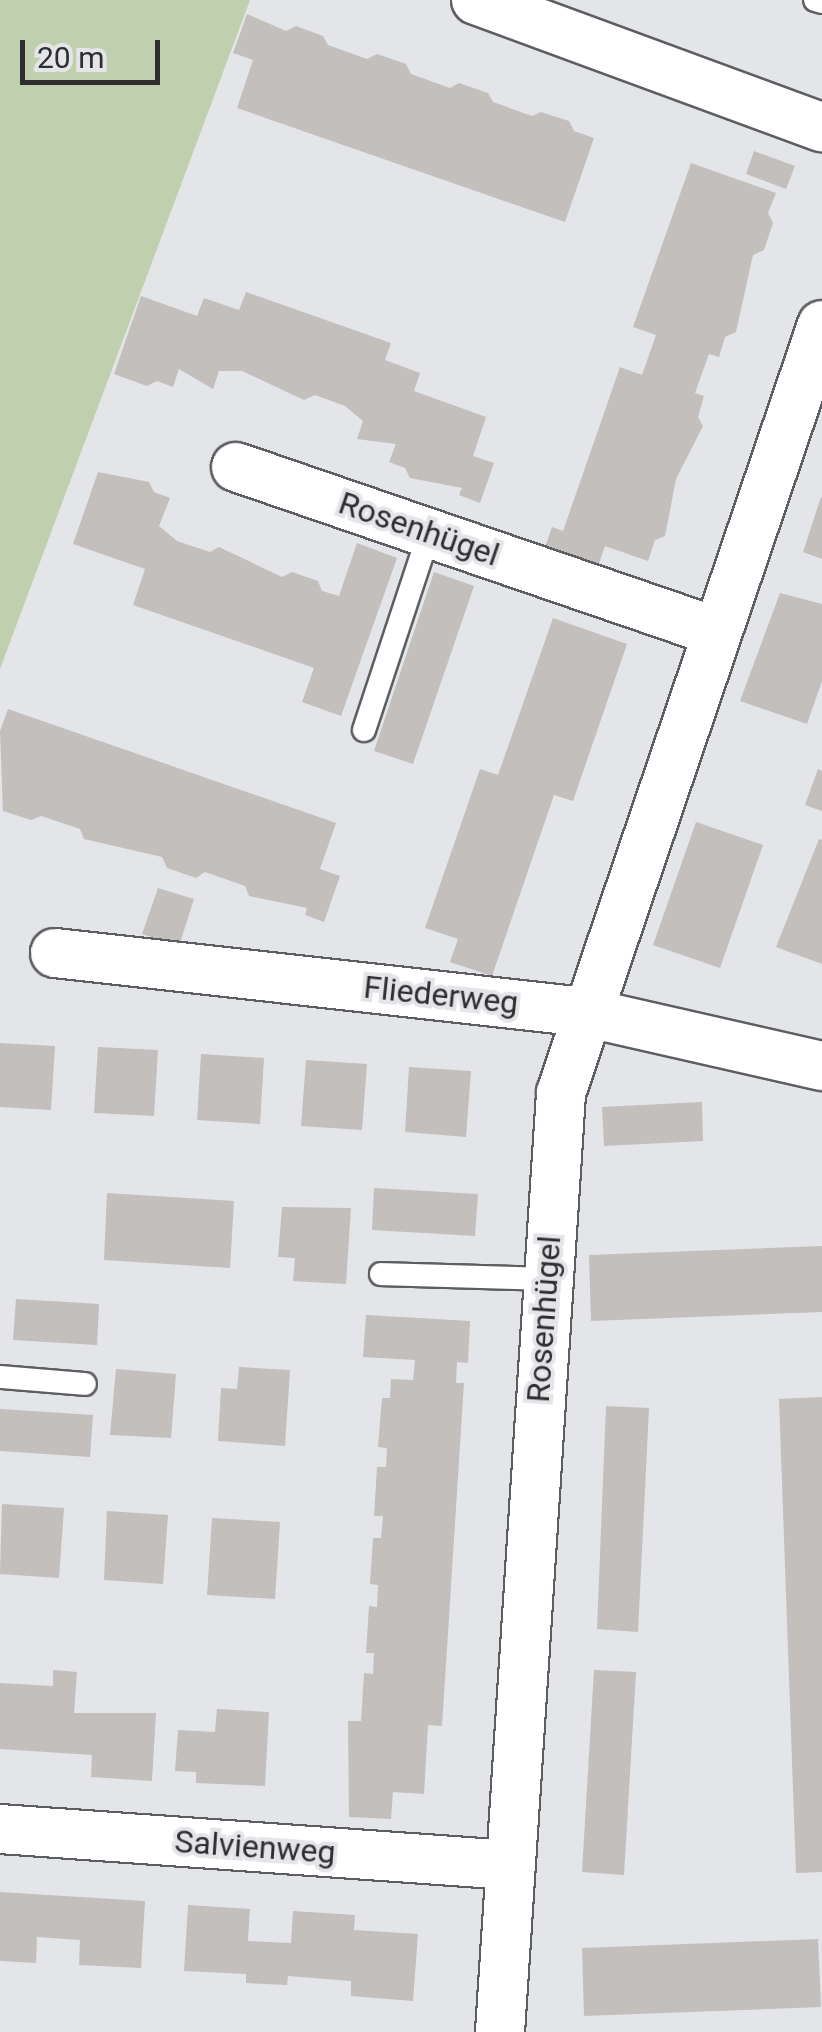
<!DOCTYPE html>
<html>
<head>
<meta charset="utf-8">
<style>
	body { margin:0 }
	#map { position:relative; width:822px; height:2032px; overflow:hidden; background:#e4e5e9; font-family:Roboto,sans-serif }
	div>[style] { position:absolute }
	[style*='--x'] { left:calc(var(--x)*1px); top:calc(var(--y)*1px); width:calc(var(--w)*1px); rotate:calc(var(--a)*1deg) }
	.green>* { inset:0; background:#c0cfae }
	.building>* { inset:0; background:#c2bfbc }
	.roads { filter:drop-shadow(2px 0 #5d5e61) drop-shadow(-2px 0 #5d5e61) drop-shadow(0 2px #5d5e61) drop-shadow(0 -2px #5d5e61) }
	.lane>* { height:22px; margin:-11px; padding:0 11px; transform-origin:11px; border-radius:11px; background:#fff }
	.street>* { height:48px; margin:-24px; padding:0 24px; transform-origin:24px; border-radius:24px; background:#fff }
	span { translate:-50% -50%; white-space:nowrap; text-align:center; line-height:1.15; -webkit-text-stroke:8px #e4e5e9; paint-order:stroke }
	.street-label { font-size:32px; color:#2e2e30 }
	.scale { position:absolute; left:20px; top:40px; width:140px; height:45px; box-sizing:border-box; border:5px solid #2e2e30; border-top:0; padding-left:12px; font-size:30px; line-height:35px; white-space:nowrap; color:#2e2e30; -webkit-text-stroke:8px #e4e5e9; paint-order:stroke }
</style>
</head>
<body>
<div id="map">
	<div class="green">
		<div style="clip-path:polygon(0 0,250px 0,0 669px)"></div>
	</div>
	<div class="building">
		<div style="clip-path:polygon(247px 14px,286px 31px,296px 26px,323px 36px,328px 45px,367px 59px,377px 54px,406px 64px,411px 74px,450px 88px,459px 83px,488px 93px,493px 102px,532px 116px,541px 112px,569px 121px,574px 131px,594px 138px,565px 222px,237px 108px,253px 60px,233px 53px)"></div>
		<div style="clip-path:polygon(754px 151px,795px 166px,786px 189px,746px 174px)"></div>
		<div style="clip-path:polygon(691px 163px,776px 193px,768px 213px,773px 223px,764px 250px,753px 255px,736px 332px,725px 337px,719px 357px,709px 354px,695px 393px,704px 396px,698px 417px,703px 426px,676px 479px,665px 536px,655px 540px,648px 561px,605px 546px,598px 566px,545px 547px,552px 527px,563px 531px,620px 367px,642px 375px,656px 335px,633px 327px)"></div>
		<div style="clip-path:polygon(246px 292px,391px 343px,385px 360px,420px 373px,414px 391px,486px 417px,473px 456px,494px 463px,480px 503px,459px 495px,462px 488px,410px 478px,405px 468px,389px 462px,396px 444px,357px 439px,363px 421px,345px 406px,315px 395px,304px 400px,242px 371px,219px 371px,213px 389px,179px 369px,173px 387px,157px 381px,147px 386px,114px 374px,141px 296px,197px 316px,204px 298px,239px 310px)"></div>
		<div style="clip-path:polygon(98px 472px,149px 482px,154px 492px,170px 498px,159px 526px,177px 541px,210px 552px,219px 547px,282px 577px,292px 572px,318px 581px,322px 591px,339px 596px,357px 543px,397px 558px,341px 716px,302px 702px,314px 668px,133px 605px,145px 569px,73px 544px)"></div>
		<div style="clip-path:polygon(821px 497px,822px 498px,822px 559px,803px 552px)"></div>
		<div style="clip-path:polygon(434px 572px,474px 586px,413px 764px,374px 751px)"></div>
		<div style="clip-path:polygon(780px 593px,822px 604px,822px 681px,807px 724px,740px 701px)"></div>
		<div style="clip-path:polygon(553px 618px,627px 644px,573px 801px,554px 795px,492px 976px,450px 962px,458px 939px,425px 928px,480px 769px,498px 775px)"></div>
		<div style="clip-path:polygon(8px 709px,336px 823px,320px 869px,340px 876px,324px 922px,305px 915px,307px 908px,249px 896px,245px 886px,205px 872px,196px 878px,167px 868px,162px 857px,84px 839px,80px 829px,41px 816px,31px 820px,3px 811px,0 731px)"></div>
		<div style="clip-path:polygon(818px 769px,822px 771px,822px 811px,805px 805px)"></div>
		<div style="clip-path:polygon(696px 822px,763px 845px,720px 968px,653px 945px)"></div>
		<div style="clip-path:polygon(819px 839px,822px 840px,822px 964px,776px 947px)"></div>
		<div style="clip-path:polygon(158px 888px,194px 899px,179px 946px,142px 934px)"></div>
		<div style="clip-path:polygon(0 1043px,55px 1046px,51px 1110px,0 1107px)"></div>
		<div style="clip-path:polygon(98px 1047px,158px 1050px,154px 1116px,94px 1113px)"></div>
		<div style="clip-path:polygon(201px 1054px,264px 1058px,260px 1124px,197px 1120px)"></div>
		<div style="clip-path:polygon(306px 1060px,367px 1064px,362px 1130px,301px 1126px)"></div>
		<div style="clip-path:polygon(409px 1067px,471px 1071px,466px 1137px,405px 1132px)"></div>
		<div style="clip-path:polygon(702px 1102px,703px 1141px,604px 1146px,602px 1107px)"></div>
		<div style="clip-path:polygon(374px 1188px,478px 1194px,475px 1236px,372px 1230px)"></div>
		<div style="clip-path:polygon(107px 1193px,234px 1201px,230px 1268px,104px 1260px)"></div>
		<div style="clip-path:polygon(282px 1207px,351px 1208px,346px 1284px,293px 1281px,295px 1258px,278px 1257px)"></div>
		<div style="clip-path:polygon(822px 1246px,822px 1312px,591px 1321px,589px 1255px)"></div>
		<div style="clip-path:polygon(16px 1299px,99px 1304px,97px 1345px,13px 1340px)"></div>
		<div style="clip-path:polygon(366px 1315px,470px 1321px,468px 1363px,457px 1362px,456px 1383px,464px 1383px,442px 1726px,428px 1725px,424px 1794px,393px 1792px,391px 1819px,349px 1817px,348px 1721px,361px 1721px,364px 1673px,373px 1674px,374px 1653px,366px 1653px,369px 1606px,377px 1607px,378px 1585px,370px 1584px,373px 1538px,381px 1538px,383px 1516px,374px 1516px,377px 1467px,386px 1467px,387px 1448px,378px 1447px,382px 1398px,390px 1398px,391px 1379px,413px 1380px,415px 1360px,363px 1357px)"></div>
		<div style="clip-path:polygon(239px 1367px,290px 1370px,285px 1446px,218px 1441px,221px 1388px,237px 1389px)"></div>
		<div style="clip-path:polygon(116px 1369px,176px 1374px,171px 1438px,110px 1435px)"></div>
		<div style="clip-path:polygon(822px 1397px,822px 1872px,796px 1873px,779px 1399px)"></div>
		<div style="clip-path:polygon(606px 1406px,649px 1408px,638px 1632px,597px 1629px)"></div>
		<div style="clip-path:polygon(0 1409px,93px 1415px,90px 1457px,0 1451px)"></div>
		<div style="clip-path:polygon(2px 1504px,64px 1508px,59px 1578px,0 1574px)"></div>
		<div style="clip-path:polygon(107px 1511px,168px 1515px,163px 1584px,104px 1580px)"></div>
		<div style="clip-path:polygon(212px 1518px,280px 1522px,275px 1599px,207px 1595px)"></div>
		<div style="clip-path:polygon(53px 1670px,77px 1672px,74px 1713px,156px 1713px,152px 1781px,91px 1777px,92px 1755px,0 1749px,0 1683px,53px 1686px)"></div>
		<div style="clip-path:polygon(594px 1670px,636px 1672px,624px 1875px,582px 1872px)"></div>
		<div style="clip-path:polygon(217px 1709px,269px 1712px,265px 1786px,196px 1783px,196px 1772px,175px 1771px,178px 1730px,215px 1732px)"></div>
		<div style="clip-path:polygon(0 1892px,145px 1901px,141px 1968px,79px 1965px,80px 1940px,37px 1937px,36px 1963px,0 1961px)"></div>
		<div style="clip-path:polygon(188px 1905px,250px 1909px,248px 1941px,291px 1943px,293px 1911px,355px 1915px,354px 1930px,418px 1934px,413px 2001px,351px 1996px,351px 1981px,288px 1976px,287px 1985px,246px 1983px,246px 1974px,184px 1971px)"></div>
		<div style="clip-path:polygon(818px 1939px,821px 2007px,584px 2016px,582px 1948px)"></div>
	</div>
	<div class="roads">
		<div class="lane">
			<div style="--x:815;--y:0;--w:7;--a:16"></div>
			<div style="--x:364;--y:730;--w:207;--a:-71.7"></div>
			<div style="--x:381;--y:1274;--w:166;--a:1.7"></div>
			<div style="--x:0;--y:1377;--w:85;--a:4.7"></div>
		</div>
		<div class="street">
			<div style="--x:476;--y:0;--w:369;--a:20.2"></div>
			<div style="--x:236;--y:467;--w:505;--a:18.94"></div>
			<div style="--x:55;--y:953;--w:532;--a:6.36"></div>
			<div style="--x:584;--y:1012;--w:244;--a:12.8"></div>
			<div style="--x:0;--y:1829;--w:511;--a:4.04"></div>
			<div style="--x:500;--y:2032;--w:941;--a:-86.28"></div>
			<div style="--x:561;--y:1093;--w:811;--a:-71.23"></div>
		</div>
	</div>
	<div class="street-label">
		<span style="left:419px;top:529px;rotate:19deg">Rosenhügel</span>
		<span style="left:441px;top:995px;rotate:6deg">Fliederweg</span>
		<span style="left:544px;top:1319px;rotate:-86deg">Rosenhügel</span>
		<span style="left:255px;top:1847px;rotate:4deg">Salvienweg</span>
	</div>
	<div class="scale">20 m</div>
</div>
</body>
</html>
